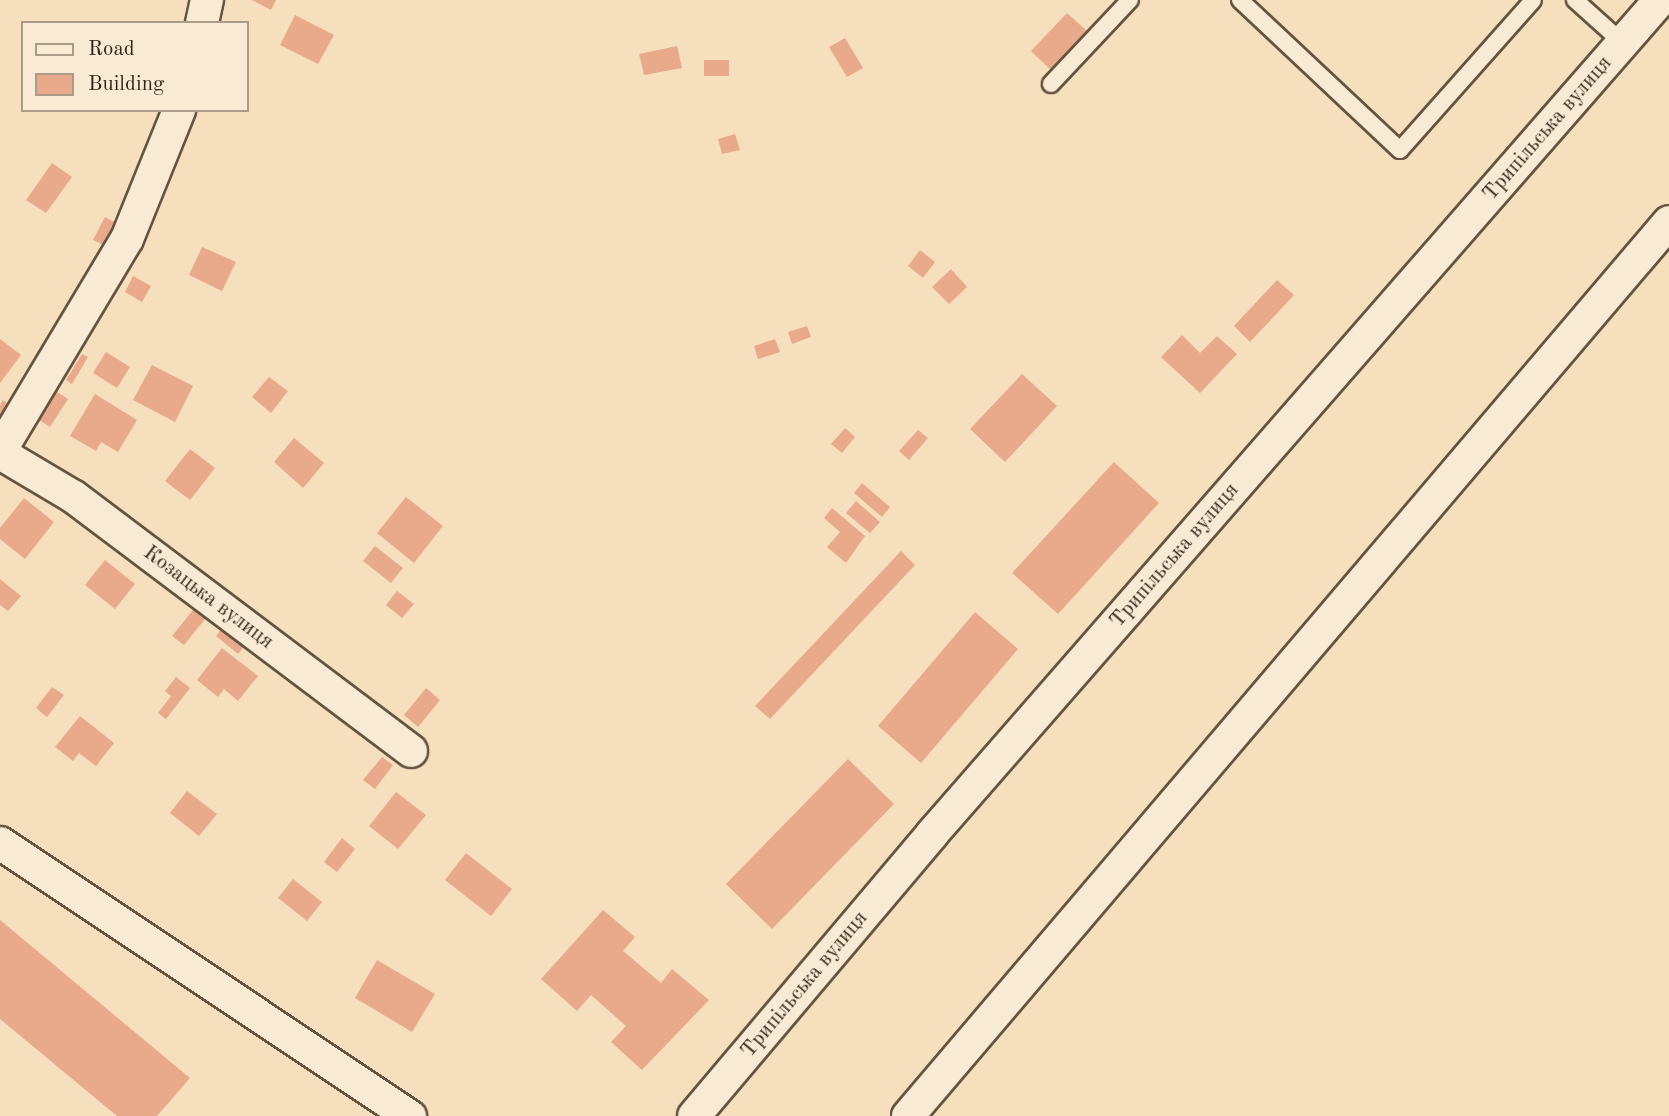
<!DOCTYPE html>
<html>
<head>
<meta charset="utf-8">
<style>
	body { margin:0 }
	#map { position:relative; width:1669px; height:1116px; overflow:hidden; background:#f6dfbd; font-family:"Old Standard TT",serif }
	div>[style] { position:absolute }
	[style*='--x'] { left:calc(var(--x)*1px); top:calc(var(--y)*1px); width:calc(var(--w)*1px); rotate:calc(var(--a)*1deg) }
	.building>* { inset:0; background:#e8aa8a }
	.roads { filter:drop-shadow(2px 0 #645440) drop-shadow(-2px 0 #645440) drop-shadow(0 2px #645440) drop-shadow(0 -2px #645440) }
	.service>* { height:16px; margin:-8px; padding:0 8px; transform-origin:8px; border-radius:8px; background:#f9ead4 }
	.minor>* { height:32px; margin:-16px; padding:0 16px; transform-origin:16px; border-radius:16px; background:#f9ead4 }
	span { translate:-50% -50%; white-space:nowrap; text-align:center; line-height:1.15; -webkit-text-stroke:5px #f9ead4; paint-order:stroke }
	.street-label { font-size:21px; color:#342617 }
	.legend { position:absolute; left:21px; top:21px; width:228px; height:91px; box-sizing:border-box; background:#f9ead4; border:2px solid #aa9c88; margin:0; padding:9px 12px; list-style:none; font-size:21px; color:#342617 }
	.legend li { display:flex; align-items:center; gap:14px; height:35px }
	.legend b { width:35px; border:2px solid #aa9c88 }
</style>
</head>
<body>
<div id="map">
	<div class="building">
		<div style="clip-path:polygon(252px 0,276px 0,271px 10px)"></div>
		<div style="clip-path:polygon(1067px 13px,1089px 33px,1052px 71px,1031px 51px)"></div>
		<div style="clip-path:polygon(295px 15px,334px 35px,318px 64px,280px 45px)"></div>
		<div style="clip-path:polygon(845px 38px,863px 68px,847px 77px,829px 47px)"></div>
		<div style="clip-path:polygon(677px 46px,682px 68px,644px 75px,639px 54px)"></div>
		<div style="clip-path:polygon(704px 60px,729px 60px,729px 76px,704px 76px)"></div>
		<div style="clip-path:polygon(735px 134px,740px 150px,722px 154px,718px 139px)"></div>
		<div style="clip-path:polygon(52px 163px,72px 177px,46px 213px,26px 200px)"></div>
		<div style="clip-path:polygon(105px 217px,122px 226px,111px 248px,93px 240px)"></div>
		<div style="clip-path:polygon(202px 247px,236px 262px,222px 291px,189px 275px)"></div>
		<div style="clip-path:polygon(920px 250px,935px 262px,923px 278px,908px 266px)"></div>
		<div style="clip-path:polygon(951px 269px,967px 287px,949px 304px,932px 287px)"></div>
		<div style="clip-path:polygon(133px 276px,151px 286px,142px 302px,125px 292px)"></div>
		<div style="clip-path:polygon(1277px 280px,1294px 295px,1250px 342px,1234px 326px)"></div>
		<div style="clip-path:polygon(807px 326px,811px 337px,792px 344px,788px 332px)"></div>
		<div style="clip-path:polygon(1182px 335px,1200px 353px,1217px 336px,1237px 354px,1200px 393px,1161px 357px)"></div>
		<div style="clip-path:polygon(0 339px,21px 355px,0 383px)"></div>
		<div style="clip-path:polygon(775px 339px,780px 352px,758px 359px,754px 346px)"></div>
		<div style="clip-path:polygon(106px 352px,130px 367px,117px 388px,93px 373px)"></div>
		<div style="clip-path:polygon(82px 354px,88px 357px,72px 384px,66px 380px)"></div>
		<div style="clip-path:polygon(152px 365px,193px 386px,175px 422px,133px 400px)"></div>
		<div style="clip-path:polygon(1022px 374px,1057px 406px,1005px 462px,970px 429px)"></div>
		<div style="clip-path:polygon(269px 377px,288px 391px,271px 413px,252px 397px)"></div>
		<div style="clip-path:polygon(54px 390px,68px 399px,50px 427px,36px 418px)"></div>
		<div style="clip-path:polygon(95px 394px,137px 420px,118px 452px,101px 442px,96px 451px,70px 436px)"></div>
		<div style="clip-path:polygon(3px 400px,16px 410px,0 428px,0 405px)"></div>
		<div style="clip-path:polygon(845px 428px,855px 437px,842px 453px,831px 444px)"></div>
		<div style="clip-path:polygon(918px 430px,928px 438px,909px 460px,899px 451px)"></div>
		<div style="clip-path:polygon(294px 438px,324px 463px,303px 488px,274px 462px)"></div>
		<div style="clip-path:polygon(190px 449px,215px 468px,190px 500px,165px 481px)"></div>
		<div style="clip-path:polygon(1114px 462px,1159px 503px,1058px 614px,1012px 573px)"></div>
		<div style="clip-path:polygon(862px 483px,890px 507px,882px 517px,854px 493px)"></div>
		<div style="clip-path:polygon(406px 497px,443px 526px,414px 563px,377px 533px)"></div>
		<div style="clip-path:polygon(24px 498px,54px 522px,25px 559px,0 539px,0 528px)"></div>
		<div style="clip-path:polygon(856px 501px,880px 522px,870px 533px,846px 513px)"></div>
		<div style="clip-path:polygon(832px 508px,865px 536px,846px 563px,827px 547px,840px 532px,824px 518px)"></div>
		<div style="clip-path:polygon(375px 546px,403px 568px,391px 583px,363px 561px)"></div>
		<div style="clip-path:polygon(901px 551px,915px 565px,770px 719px,755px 706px)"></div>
		<div style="clip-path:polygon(105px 560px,135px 584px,115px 609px,85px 585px)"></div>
		<div style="clip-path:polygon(0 579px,21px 596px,8px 611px,0 605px)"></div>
		<div style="clip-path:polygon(397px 591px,414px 604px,402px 618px,386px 605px)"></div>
		<div style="clip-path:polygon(193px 610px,205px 619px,184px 645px,172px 636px)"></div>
		<div style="clip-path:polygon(975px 612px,1018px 649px,921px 763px,878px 726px)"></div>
		<div style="clip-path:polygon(228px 621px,250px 639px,238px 654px,216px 636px)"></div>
		<div style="clip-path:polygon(222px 648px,258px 676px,238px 701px,224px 689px,218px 697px,197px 680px)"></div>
		<div style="clip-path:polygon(176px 677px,190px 688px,166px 719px,158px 713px,171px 696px,165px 691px)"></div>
		<div style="clip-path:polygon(52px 687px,64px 695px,47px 717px,36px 708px)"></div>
		<div style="clip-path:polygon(426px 688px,440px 700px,418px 727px,404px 715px)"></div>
		<div style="clip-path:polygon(80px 716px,114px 743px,96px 766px,79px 753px,73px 761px,55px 747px)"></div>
		<div style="clip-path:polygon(382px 757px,393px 765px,375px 789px,363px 780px)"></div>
		<div style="clip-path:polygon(848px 759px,894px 804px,772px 929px,726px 884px)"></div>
		<div style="clip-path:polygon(187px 791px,217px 814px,199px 836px,170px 813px)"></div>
		<div style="clip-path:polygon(396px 792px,426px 815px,398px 849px,369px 826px)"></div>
		<div style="clip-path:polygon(342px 838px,355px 849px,337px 872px,324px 862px)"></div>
		<div style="clip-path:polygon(466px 853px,512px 889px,491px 916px,445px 880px)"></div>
		<div style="clip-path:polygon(293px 879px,322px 902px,307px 921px,278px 898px)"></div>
		<div style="clip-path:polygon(603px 910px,635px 937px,623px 951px,661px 983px,672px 969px,709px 1000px,642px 1070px,611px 1042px,626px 1026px,591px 995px,577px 1011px,541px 979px)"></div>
		<div style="clip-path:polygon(0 920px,190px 1078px,157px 1116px,117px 1116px,0 1019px)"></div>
		<div style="clip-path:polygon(377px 960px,435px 994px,412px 1032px,355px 998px)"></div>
	</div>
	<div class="roads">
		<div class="service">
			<div style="--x:1240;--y:0;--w:219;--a:43.2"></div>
			<div style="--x:1400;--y:150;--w:200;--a:-48.4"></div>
			<div style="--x:1575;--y:0;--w:64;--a:41.9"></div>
			<div style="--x:1051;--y:84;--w:115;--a:-46.8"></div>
		</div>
		<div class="minor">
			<div style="--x:202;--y:23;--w:24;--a:-78"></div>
			<div style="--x:0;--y:451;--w:247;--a:-59.1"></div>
			<div style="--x:127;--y:239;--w:139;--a:-68"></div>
			<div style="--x:0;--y:453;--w:86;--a:30.7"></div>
			<div style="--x:74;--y:497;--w:422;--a:37"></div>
			<div style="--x:0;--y:843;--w:493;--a:33.7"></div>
			<div style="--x:694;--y:1116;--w:369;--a:-49.8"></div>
			<div style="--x:932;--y:834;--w:1107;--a:-48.88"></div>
			<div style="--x:908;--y:1116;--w:1174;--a:-49.59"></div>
		</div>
	</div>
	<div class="street-label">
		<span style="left:1548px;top:129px;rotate:-49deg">Трипільська вулиця</span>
		<span style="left:1175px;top:556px;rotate:-49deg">Трипільська вулиця</span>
		<span style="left:208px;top:598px;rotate:37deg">Козацька вулиця</span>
		<span style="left:805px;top:985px;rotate:-50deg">Трипільська вулиця</span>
	</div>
	<ul class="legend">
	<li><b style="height:9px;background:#f9ead4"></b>Road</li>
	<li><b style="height:19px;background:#e8aa8a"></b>Building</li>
	</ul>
</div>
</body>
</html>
